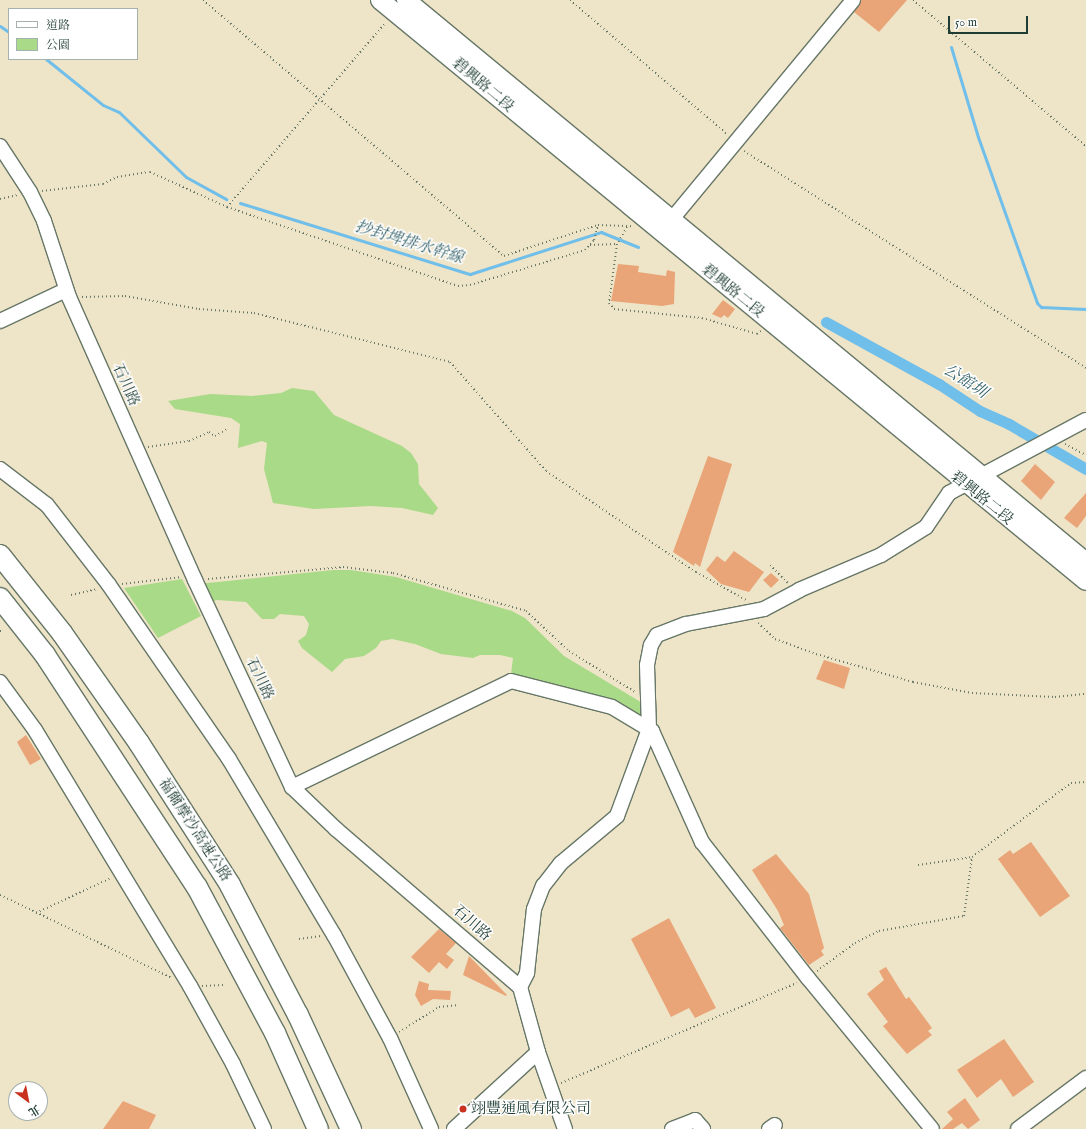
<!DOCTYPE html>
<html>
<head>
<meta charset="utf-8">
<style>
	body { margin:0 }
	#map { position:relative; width:1086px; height:1129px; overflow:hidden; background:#eee4c7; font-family:"IM FELL English","Noto Serif TC",serif }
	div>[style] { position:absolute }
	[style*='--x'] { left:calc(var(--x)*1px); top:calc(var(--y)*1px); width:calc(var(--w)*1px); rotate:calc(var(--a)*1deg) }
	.green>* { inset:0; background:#a9da88 }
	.stream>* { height:3px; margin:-1.5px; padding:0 1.5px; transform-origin:1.5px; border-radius:1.5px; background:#70beea }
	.canal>* { height:11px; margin:-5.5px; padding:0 5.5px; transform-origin:5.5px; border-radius:5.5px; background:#70beea }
	.building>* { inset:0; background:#e9a577 }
	.path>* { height:2px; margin-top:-1px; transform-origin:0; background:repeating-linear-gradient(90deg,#677767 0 1px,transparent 0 4px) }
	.roads { filter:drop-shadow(1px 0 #677767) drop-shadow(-1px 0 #677767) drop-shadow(0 1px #677767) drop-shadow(0 -1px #677767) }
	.minor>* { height:14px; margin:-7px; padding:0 7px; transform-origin:7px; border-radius:7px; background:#fff }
	.major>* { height:18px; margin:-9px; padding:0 9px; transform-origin:9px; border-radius:9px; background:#fff }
	.highway>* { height:20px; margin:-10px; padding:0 10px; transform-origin:10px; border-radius:10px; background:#fff }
	.dots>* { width:11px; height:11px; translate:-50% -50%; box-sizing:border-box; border:2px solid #fff; border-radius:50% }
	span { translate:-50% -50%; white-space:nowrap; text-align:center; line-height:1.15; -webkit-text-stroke:3px #fff; paint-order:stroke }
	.street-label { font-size:15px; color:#1f3d34 }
	.poi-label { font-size:15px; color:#1f3d34 }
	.left { translate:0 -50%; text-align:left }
	.water-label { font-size:16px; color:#37646b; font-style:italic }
	.legend { position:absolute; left:8px; top:8px; width:130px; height:52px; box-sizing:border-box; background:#fff; border:1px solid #a5b1ae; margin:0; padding:5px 7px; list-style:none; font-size:12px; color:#1f3d34 }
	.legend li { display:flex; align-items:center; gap:8px; height:20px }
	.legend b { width:20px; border:1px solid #a5b1ae }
	.north { position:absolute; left:8px; top:1081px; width:40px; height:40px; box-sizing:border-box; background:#fff; border:1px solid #a5b1ae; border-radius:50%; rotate:148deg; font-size:11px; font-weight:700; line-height:16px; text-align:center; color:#1f3d34 }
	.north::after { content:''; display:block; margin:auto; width:14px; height:18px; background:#c8321e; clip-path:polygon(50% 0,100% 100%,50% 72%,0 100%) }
	.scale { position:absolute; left:948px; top:16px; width:80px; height:18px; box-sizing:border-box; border:2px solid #1f3d34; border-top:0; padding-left:5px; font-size:12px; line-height:14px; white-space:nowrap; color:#1f3d34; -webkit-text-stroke:3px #fff; paint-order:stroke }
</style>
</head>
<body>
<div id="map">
	<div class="green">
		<div style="clip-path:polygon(292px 388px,314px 391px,334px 415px,402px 446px,411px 453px,418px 464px,419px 484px,438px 508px,433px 515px,402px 508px,371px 506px,314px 509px,273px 503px,264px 469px,267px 443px,262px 441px,238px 448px,240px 424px,231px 418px,175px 409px,168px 401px,210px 394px,252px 396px,281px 393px)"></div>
		<div style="clip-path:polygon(333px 570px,351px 570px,396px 577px,512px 611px,525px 618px,564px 656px,639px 701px,643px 705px,640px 719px,516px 678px,511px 674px,513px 658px,500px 655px,480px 655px,473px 658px,441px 654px,415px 644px,392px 639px,381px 641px,376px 648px,364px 656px,345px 659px,332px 672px,302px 648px,298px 641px,306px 635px,309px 624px,304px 616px,280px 614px,274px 619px,262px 619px,246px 602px,217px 600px,209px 603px,198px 584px)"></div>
		<div style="clip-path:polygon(182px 579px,201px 616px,158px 638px,124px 588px)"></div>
	</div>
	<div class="stream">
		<div style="--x:0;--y:26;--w:11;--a:34"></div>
		<div style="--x:951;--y:47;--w:94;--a:73.3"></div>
		<div style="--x:978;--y:137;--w:176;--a:70.4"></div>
		<div style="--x:1037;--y:303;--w:6;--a:45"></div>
		<div style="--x:1041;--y:307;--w:45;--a:2.5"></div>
		<div style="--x:46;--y:59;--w:73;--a:38.9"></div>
		<div style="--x:103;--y:105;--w:17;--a:24"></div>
		<div style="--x:119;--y:112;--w:93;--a:44.1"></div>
		<div style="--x:186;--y:177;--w:46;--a:28.8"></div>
		<div style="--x:240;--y:203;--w:241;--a:17.2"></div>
		<div style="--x:470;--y:274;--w:138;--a:-17.8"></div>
		<div style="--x:601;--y:232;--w:40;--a:22"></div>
	</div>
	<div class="canal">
		<div style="--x:826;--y:322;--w:129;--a:28.8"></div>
		<div style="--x:939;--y:384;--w:49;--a:33.4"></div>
		<div style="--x:980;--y:411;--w:32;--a:24"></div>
		<div style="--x:1009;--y:424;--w:89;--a:30.3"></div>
	</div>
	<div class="building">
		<div style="clip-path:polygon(861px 0,907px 0,879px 32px,854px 12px)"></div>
		<div style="clip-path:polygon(618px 264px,639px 266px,638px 272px,666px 276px,667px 270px,675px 272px,674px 304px,662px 306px,611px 301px)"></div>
		<div style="clip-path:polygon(723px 300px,735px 309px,728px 318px,724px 315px,721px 318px,712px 314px)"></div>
		<div style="clip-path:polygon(708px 456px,732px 464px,700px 567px,695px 563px,694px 566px,673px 552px)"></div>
		<div style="clip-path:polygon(1035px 464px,1055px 482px,1041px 500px,1021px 481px)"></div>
		<div style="clip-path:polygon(1086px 493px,1086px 516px,1077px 528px,1064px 518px)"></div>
		<div style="clip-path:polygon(734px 551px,764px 572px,749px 592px,721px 584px,706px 570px,717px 556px,725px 562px)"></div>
		<div style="clip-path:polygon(771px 573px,779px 580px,771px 588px,763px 580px)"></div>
		<div style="clip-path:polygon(824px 660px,850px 668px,844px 689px,816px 679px)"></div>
		<div style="clip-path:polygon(26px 735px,41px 759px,30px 765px,17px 742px)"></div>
		<div style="clip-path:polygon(1031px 842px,1070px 896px,1040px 917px,998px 859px,1010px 850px,1013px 854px)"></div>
		<div style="clip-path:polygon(776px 854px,809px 894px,824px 948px,821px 951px,824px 955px,809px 965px,780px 928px,784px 925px,778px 911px,752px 870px)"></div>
		<div style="clip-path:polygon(669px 918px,716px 1008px,695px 1018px,689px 1008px,671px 1017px,631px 939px)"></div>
		<div style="clip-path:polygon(439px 929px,456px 943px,446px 954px,454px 960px,447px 969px,439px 962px,429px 973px,411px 957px)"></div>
		<div style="clip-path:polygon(469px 956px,507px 995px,506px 996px,463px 975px)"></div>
		<div style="clip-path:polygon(886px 967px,906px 999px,909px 997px,932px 1028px,928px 1031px,932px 1035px,907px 1054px,883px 1026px,888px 1022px,867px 994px,884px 980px,879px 971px)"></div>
		<div style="clip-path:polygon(419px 981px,429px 984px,428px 990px,451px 991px,450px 1000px,433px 999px,421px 1006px,415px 995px)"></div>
		<div style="clip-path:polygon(1004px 1039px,1034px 1082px,1013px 1097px,1001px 1079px,977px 1098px,957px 1070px)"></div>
		<div style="clip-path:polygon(965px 1098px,980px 1120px,968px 1129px,962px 1123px,953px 1129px,942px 1129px,953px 1119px,947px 1112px)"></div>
		<div style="clip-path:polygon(123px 1101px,156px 1115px,149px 1129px,103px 1129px)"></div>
	</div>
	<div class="path">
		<div style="--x:203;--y:0;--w:395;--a:40.4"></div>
		<div style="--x:504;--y:256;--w:99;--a:-18.3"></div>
		<div style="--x:598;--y:225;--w:35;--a:2"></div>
		<div style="--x:570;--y:0;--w:206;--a:40.5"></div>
		<div style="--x:913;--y:0;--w:226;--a:40.2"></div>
		<div style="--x:744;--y:151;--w:405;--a:32.4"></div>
		<div style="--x:42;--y:191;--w:61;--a:-6.5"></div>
		<div style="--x:103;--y:184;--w:16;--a:-27"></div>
		<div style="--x:117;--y:177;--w:33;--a:-9"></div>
		<div style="--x:150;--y:172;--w:85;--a:24.4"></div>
		<div style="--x:227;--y:207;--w:244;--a:18.9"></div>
		<div style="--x:458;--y:286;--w:12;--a:-5"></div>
		<div style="--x:470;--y:285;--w:120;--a:-16.9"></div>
		<div style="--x:585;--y:250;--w:13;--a:-48"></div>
		<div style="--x:594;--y:240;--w:16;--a:-75"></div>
		<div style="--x:0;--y:199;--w:18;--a:-13"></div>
		<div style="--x:227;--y:207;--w:244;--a:-49.3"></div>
		<div style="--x:627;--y:227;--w:20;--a:120"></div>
		<div style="--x:617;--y:244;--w:60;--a:97.7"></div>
		<div style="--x:609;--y:303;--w:8;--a:50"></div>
		<div style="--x:614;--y:309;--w:88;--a:5.8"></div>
		<div style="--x:702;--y:318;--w:57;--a:16.2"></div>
		<div style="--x:757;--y:334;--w:5;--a:-37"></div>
		<div style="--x:590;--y:245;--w:27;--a:-2"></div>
		<div style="--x:82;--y:297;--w:43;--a:-1.3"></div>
		<div style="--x:125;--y:296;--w:75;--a:10"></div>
		<div style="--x:199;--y:309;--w:55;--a:4.2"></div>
		<div style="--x:254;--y:313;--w:202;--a:14"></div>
		<div style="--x:450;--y:362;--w:145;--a:48.6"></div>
		<div style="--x:546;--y:471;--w:181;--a:34"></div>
		<div style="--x:696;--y:572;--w:57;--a:29.2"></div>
		<div style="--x:1065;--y:444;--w:24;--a:28"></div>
		<div style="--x:148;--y:447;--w:41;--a:-8.3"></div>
		<div style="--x:189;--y:441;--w:22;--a:-24"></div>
		<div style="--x:209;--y:432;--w:7;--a:34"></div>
		<div style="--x:215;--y:436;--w:14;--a:-30"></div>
		<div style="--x:770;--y:565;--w:25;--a:45"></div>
		<div style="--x:208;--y:579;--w:136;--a:-5.1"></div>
		<div style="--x:343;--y:567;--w:50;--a:6.8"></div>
		<div style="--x:393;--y:573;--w:138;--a:15.9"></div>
		<div style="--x:526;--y:611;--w:59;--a:42.9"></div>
		<div style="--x:569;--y:651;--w:78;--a:31.8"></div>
		<div style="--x:122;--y:584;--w:60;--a:-6.7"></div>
		<div style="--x:71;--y:595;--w:27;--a:-13"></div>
		<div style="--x:758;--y:623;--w:23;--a:43"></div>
		<div style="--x:775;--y:639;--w:44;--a:20.1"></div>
		<div style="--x:816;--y:654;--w:101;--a:16.1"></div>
		<div style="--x:913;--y:682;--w:60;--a:10.6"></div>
		<div style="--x:972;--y:693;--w:83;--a:2.8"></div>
		<div style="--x:1055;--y:697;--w:31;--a:-6"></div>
		<div style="--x:0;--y:631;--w:1;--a:0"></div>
		<div style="--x:918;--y:865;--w:55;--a:-8.4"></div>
		<div style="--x:0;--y:895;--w:191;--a:25.8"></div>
		<div style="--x:36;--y:913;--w:83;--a:-25"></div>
		<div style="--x:299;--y:939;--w:22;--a:-8"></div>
		<div style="--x:817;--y:971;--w:47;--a:-36.4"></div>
		<div style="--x:855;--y:943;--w:27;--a:-27"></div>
		<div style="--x:879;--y:931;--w:86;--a:-10"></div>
		<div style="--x:964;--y:916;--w:60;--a:-82.3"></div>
		<div style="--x:972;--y:857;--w:124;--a:-36.8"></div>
		<div style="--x:1071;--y:783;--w:15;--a:-4"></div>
		<div style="--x:202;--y:986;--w:21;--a:-3"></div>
		<div style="--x:399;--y:1032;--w:47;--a:-32"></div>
		<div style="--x:439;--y:1007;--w:20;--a:-6"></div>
		<div style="--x:561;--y:1083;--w:256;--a:-23"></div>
	</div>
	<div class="roads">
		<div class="minor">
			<div style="--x:0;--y:146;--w:55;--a:56.9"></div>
			<div style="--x:30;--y:192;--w:32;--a:64"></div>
			<div style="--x:44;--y:221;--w:80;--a:71.8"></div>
			<div style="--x:69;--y:297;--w:310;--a:66"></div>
			<div style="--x:195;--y:580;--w:229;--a:64.9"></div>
			<div style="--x:292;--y:787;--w:61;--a:43.7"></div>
			<div style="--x:336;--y:829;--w:243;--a:40.7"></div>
			<div style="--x:520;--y:987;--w:67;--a:74.5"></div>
			<div style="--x:538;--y:1052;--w:114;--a:137.5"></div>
			<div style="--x:662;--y:221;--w:10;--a:-11"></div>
			<div style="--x:672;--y:219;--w:284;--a:-50.4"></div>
			<div style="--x:0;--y:321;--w:73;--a:-25.2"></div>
			<div style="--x:0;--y:469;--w:59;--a:37.5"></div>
			<div style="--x:47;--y:505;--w:101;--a:52.2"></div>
			<div style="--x:109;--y:585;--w:211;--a:55.4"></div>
			<div style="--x:229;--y:759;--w:205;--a:59.2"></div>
			<div style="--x:334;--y:935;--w:117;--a:61.5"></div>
			<div style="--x:390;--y:1038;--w:100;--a:65.7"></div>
			<div style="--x:0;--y:682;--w:59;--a:53.9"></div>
			<div style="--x:35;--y:730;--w:299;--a:58.8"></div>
			<div style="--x:190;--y:986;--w:89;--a:61.1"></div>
			<div style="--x:233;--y:1064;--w:72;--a:64.5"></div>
			<div style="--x:292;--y:787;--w:243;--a:-25.8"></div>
			<div style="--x:511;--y:681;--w:104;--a:14.4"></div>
			<div style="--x:612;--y:707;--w:47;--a:31"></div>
			<div style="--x:652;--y:731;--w:122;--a:65.8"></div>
			<div style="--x:702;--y:842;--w:172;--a:52.1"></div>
			<div style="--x:808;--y:978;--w:195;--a:50.6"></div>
			<div style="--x:520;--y:987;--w:16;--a:-63"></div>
			<div style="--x:527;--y:973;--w:64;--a:-83.8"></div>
			<div style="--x:534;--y:909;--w:25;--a:-69"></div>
			<div style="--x:543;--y:886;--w:29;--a:-52"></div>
			<div style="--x:561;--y:863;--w:73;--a:-40"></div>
			<div style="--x:617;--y:816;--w:93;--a:-69.8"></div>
			<div style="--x:649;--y:729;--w:64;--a:-91.8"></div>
			<div style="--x:647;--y:665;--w:20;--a:-79"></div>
			<div style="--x:651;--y:645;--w:12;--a:-59"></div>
			<div style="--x:657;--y:635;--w:31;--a:-21"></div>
			<div style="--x:686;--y:624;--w:79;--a:-10.9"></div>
			<div style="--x:764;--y:609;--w:40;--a:-28"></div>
			<div style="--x:799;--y:590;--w:89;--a:-23.1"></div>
			<div style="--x:881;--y:555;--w:53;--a:-31.9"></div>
			<div style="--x:926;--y:527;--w:41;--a:-55.9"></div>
			<div style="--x:949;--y:493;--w:155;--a:-28.1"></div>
			<div style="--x:538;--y:1052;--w:82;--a:70.7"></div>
			<div style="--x:672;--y:1129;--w:25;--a:-21"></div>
			<div style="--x:695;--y:1120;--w:12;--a:48"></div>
			<div style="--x:769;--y:1129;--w:7;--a:-34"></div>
			<div style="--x:1018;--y:1129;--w:85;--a:-36.9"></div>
		</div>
		<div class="major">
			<div style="--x:380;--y:0;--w:914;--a:39.45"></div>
			<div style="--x:406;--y:0;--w:882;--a:39.57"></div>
		</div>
		<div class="highway">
			<div style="--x:0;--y:555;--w:100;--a:51.5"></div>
			<div style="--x:62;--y:633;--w:134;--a:55"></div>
			<div style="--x:139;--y:743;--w:169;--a:57.3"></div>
			<div style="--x:230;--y:885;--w:147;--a:62.4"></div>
			<div style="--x:298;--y:1015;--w:126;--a:65.1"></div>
			<div style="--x:0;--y:598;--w:73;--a:51.7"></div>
			<div style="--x:45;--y:655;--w:277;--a:56.8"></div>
			<div style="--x:197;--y:887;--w:166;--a:61.9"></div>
			<div style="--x:275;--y:1033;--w:105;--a:65.9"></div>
		</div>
	</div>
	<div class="dots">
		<div style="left:463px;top:1109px;background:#c8321e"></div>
	</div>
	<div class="street-label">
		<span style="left:483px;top:85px;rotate:40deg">碧興路二段</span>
		<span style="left:733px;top:291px;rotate:39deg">碧興路二段</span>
		<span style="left:126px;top:385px;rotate:66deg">石川路</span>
		<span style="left:982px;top:498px;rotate:39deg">碧興路二段</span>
		<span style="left:260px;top:679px;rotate:65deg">石川路</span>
		<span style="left:195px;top:830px;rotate:57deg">福爾摩沙高速公路</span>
		<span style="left:472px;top:923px;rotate:41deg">石川路</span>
	</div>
	<div class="poi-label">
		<span class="left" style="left:471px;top:1109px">翊豐通風有限公司</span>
	</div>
	<div class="water-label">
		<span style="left:409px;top:243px;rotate:17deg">抄封埤排水幹線</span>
		<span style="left:965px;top:382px;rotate:33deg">公館圳</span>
	</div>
	<ul class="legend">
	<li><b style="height:5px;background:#fff"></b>道路</li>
	<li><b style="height:11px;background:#a9da88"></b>公園</li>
	</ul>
	<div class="north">北</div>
	<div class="scale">50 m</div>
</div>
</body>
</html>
